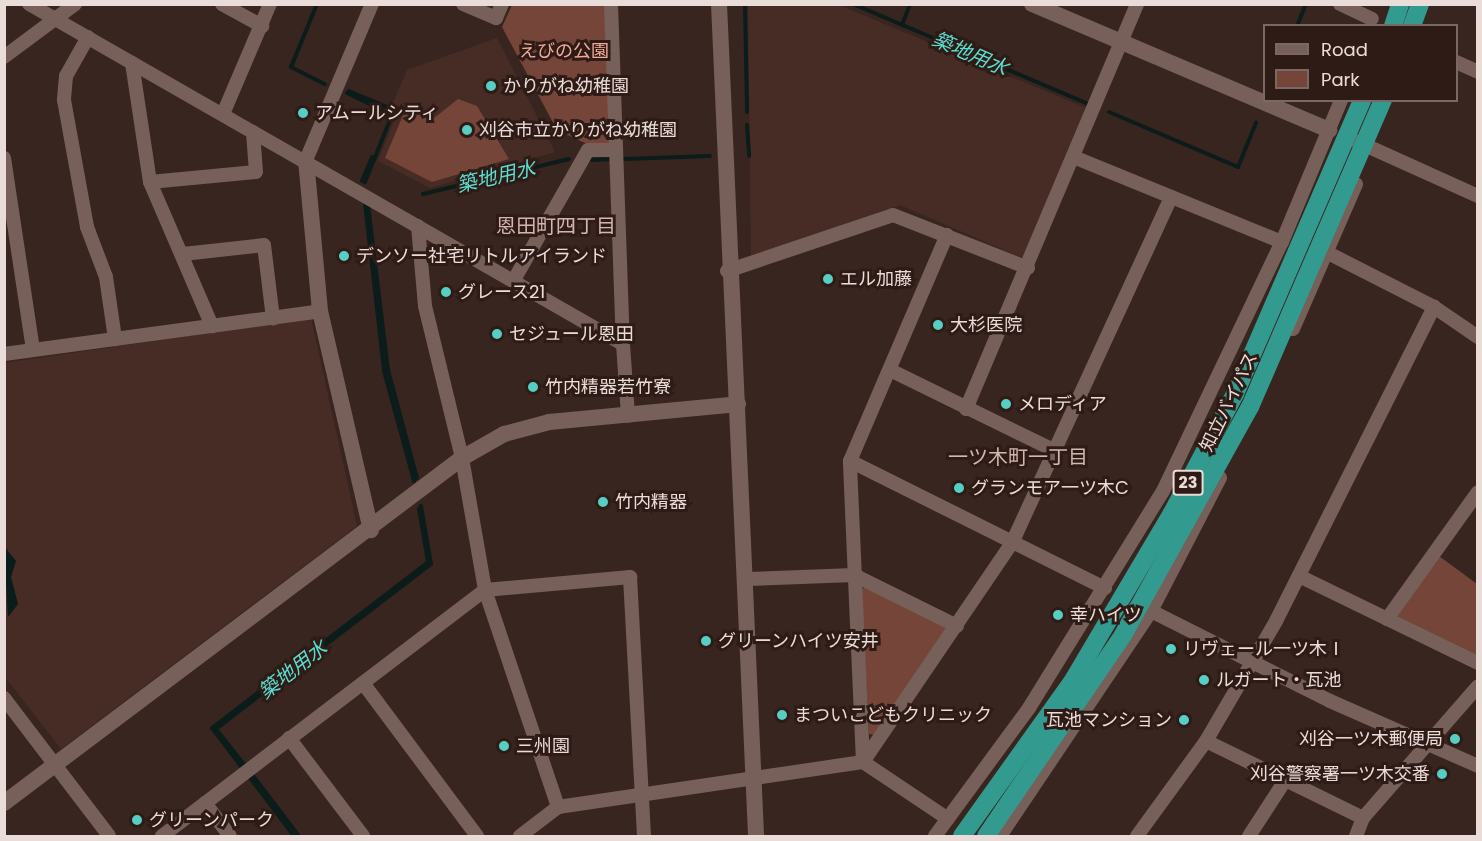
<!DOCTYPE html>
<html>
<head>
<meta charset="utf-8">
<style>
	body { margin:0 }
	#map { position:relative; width:1482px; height:841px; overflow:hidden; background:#392520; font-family:Poppins,"Noto Sans JP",sans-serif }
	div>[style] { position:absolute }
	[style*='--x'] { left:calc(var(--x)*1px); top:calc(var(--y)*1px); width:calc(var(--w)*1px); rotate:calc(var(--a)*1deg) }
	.built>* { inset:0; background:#472c25 }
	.green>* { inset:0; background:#764539 }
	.water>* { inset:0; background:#0b1c1a }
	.stream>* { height:4px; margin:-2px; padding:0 2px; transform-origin:2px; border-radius:2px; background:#0b1c1a }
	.minor>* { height:14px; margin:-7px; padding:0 7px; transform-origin:7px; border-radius:7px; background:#77605a }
	.tertiary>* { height:16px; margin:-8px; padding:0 8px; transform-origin:8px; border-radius:8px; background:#77605a }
	.trunk>* { height:18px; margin:-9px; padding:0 9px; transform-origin:9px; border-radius:9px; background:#339a90 }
	.dots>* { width:16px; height:16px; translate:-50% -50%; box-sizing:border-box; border:3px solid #2f1b16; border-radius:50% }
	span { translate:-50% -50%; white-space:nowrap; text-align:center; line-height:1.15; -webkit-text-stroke:6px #2f1b16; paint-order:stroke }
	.shield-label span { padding:2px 4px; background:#2f1b16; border:2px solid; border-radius:4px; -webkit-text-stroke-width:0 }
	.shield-label { font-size:16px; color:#eadcd9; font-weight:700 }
	.park-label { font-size:18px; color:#f0aa99 }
	.poi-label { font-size:18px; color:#eadcd9 }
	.left { translate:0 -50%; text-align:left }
	.right { translate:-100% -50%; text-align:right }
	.street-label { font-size:18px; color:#eadcd9 }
	.water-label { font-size:20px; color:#5bded2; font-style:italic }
	.neighbourhood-label { font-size:20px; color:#d2b7b0 }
	.frame { position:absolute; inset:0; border:6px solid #eadcd9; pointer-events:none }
	.legend { position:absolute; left:1263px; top:24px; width:195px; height:78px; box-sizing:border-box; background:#2f1b16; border:2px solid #7a6864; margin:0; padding:8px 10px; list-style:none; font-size:18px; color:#eadcd9 }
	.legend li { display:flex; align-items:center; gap:12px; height:30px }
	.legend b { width:30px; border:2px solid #7a6864 }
</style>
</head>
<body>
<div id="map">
	<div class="built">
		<div style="clip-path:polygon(748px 5px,839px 5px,1086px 108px,1025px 259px,900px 205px,751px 260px)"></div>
		<div style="clip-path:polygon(497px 38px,555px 152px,430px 188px,378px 161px,399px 108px,392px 105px,407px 70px)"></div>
		<div style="clip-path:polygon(311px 318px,357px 526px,61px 749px,5px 677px,4px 363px)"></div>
	</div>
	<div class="green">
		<div style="clip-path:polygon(512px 5px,605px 5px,610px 143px,587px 144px,557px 130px,502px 27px)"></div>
		<div style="clip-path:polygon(458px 99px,477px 106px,509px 159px,432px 182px,385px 158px,406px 108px,433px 119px)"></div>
		<div style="clip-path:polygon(1439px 556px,1477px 584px,1477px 655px,1397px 616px)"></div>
		<div style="clip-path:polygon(868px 587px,947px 628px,875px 735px,869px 734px,861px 589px)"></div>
	</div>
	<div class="water">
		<div style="clip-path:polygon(4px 546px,16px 561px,11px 577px,18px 604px,8px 617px)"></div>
	</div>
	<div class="stream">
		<div style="--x:317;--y:4;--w:68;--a:112.4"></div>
		<div style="--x:291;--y:67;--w:38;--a:27"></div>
		<div style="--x:745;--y:4;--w:108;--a:88.9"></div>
		<div style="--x:853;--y:4;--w:253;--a:23"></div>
		<div style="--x:902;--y:25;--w:22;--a:-69"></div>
		<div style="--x:1297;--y:26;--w:24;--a:-68"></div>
		<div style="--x:349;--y:91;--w:49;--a:22.9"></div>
		<div style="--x:394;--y:110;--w:78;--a:111.9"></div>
		<div style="--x:347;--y:93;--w:48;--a:26"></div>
		<div style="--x:1109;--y:112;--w:140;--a:23.1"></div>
		<div style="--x:1238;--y:167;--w:48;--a:-67.8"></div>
		<div style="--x:747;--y:125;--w:31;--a:86"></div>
		<div style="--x:624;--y:159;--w:86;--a:-2"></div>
		<div style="--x:592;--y:160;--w:19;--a:-3"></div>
		<div style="--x:362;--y:181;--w:26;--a:-67"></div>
		<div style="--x:423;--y:194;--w:150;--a:-13.5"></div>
		<div style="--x:365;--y:203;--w:169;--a:83.5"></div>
		<div style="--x:384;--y:371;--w:114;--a:74.7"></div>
		<div style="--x:368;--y:205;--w:166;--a:83.1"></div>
		<div style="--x:388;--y:370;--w:112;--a:75"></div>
		<div style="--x:246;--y:767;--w:48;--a:-128.3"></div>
		<div style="--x:216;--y:729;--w:271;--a:-37.5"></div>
		<div style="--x:431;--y:564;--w:59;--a:-99.8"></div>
		<div style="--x:243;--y:769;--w:51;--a:-127.1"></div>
		<div style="--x:212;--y:728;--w:272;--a:-37.5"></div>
		<div style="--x:428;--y:562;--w:54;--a:-99.6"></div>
		<div style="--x:251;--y:773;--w:79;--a:52.7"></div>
		<div style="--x:248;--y:775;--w:76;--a:53"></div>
	</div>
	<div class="minor">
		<div style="--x:29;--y:4;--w:684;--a:29.79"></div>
		<div style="--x:623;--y:344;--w:72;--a:86"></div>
		<div style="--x:222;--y:4;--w:46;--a:28.8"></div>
		<div style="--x:463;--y:4;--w:36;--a:23"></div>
		<div style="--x:496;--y:18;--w:15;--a:-67"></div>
		<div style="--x:611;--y:4;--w:340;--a:88"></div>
		<div style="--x:1340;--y:4;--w:35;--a:25"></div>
		<div style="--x:88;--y:37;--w:45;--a:119.4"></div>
		<div style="--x:66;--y:76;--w:24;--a:95"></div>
		<div style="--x:64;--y:100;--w:129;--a:79.7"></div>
		<div style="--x:87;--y:227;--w:53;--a:69.2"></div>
		<div style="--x:106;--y:277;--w:63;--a:81.7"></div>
		<div style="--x:4;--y:57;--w:89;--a:-36.7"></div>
		<div style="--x:1456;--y:62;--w:24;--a:24"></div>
		<div style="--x:132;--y:63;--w:120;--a:81.4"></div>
		<div style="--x:150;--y:182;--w:157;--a:66.7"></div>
		<div style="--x:223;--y:114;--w:120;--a:-66.9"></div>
		<div style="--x:1356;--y:141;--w:134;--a:24.3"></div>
		<div style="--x:4;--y:158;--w:194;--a:81.4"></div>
		<div style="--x:1076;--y:158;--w:222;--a:22.2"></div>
		<div style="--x:306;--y:160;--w:169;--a:-67.1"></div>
		<div style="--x:150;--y:182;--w:106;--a:-5.4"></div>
		<div style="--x:256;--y:172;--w:40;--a:-94.3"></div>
		<div style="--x:418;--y:226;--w:80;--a:85"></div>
		<div style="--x:425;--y:306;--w:156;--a:76.3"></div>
		<div style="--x:462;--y:458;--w:134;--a:80.1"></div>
		<div style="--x:485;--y:590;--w:229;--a:71.4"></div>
		<div style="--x:558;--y:807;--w:308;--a:-8.4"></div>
		<div style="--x:863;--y:762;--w:102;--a:33.8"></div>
		<div style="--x:1328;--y:253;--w:119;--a:27"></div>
		<div style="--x:1434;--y:307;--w:53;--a:34.3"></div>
		<div style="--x:183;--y:254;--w:81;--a:-6.3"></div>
		<div style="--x:264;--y:245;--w:74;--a:83"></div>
		<div style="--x:727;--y:271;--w:175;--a:-18.6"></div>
		<div style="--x:893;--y:215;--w:145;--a:21.4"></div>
		<div style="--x:515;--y:278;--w:147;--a:-60.3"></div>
		<div style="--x:588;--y:150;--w:28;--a:0"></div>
		<div style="--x:1293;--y:329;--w:158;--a:-66.5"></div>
		<div style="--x:4;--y:354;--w:319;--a:-7.7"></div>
		<div style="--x:890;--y:370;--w:182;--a:26.1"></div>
		<div style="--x:966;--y:409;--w:440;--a:-67.1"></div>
		<div style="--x:850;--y:461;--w:285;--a:26.5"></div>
		<div style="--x:1299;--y:576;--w:199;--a:25.9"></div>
		<div style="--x:748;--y:579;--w:106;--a:-2.2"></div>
		<div style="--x:854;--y:575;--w:115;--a:26.3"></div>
		<div style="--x:1151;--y:611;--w:200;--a:26.7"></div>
		<div style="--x:1330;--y:701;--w:162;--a:23.7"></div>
		<div style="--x:1387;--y:619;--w:156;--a:-54.4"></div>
		<div style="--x:363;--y:683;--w:191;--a:53.3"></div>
		<div style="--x:4;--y:698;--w:173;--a:52.7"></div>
		<div style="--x:289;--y:738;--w:123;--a:52.9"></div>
		<div style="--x:1206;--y:741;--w:175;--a:26.1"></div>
		<div style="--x:863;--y:762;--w:265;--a:-55.8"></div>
		<div style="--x:1012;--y:543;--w:381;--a:-65.3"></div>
		<div style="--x:863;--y:762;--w:301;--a:-92.5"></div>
		<div style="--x:850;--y:461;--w:246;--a:-66.8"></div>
		<div style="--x:205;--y:803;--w:41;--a:52.9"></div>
		<div style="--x:162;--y:836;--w:406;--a:-37.3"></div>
		<div style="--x:485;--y:590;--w:146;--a:-5.1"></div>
		<div style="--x:630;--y:577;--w:259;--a:86.9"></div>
		<div style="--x:520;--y:836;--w:48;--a:-37.3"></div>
		<div style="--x:935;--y:836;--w:159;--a:-53.7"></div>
		<div style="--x:1029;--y:708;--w:255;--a:-58.3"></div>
		<div style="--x:1163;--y:491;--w:276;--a:-64.5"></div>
		<div style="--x:1282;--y:242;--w:154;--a:-67.4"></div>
		<div style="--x:1000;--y:836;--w:271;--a:-56.1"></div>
		<div style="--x:1151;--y:611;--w:150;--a:-62.6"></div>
		<div style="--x:1137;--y:836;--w:117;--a:-54"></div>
		<div style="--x:1206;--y:741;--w:139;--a:-59.7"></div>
		<div style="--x:1276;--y:621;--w:352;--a:-63.3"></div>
		<div style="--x:1249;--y:836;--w:68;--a:-57"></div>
		<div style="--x:1356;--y:836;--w:19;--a:-69"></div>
		<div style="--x:1363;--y:818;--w:175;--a:-48.9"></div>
	</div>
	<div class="tertiary">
		<div style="--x:719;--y:4;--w:833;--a:87.45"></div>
		<div style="--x:1032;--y:4;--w:323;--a:23"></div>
		<div style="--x:306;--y:160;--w:152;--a:84.7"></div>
		<div style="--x:320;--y:311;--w:225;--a:76.9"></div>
		<div style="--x:4;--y:803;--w:573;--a:-36.99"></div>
		<div style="--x:462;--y:458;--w:48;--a:-29.7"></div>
		<div style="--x:504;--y:434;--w:47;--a:-14.9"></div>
		<div style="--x:549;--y:422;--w:190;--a:-5.4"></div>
	</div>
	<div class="trunk">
		<div style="--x:1393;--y:26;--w:23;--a:-72"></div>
		<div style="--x:1412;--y:26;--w:23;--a:-70"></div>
		<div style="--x:962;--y:836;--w:189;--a:-54.5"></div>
		<div style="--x:1072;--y:682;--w:196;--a:-59.4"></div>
		<div style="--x:1172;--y:513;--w:135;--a:-62.1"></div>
		<div style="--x:1235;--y:394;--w:320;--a:-66.6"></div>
		<div style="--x:986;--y:836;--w:243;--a:-55.7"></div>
		<div style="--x:1123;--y:635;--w:261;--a:-60.9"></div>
		<div style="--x:1250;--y:407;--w:335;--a:-66.6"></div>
	</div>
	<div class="dots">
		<div style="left:491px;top:86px;background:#56cec3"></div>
		<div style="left:303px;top:113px;background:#56cec3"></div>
		<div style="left:467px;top:130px;background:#56cec3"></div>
		<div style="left:344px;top:256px;background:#56cec3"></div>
		<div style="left:828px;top:279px;background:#56cec3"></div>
		<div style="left:446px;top:292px;background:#56cec3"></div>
		<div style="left:938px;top:325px;background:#56cec3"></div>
		<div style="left:497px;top:334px;background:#56cec3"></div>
		<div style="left:533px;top:387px;background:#56cec3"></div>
		<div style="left:1006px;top:404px;background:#56cec3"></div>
		<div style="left:959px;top:488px;background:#56cec3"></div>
		<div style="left:603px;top:502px;background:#56cec3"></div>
		<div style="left:1058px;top:615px;background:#56cec3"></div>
		<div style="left:706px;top:641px;background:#56cec3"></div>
		<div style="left:1171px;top:649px;background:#56cec3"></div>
		<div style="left:1204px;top:680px;background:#56cec3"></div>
		<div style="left:782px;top:715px;background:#56cec3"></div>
		<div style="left:1184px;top:720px;background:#56cec3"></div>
		<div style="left:1455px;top:739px;background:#56cec3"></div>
		<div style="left:504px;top:746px;background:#56cec3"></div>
		<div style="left:1442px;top:774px;background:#56cec3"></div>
		<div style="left:137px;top:820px;background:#56cec3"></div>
	</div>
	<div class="shield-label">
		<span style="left:1188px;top:483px">23</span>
	</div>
	<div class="park-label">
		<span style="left:564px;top:51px">えびの公園</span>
	</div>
	<div class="poi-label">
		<span class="left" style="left:503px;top:86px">かりがね幼稚園</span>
		<span class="left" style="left:315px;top:113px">アムールシティ</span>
		<span class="left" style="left:479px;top:130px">刈谷市立かりがね幼稚園</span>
		<span class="left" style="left:356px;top:256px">デンソー社宅リトルアイランド</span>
		<span class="left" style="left:840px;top:279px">エル加藤</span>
		<span class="left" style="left:458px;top:292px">グレース21</span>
		<span class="left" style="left:950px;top:325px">大杉医院</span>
		<span class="left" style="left:509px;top:334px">セジュール恩田</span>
		<span class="left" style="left:545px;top:387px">竹内精器若竹寮</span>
		<span class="left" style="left:1018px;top:404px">メロディア</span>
		<span class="left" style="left:971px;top:488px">グランモア一ツ木C</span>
		<span class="left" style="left:615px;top:502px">竹内精器</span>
		<span class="left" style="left:1070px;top:615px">幸ハイツ</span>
		<span class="left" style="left:718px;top:641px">グリーンハイツ安井</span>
		<span class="left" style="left:1183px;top:649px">リヴェール一ツ木Ⅰ</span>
		<span class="left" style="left:1216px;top:680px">ルガート・瓦池</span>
		<span class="left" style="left:794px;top:715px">まついこどもクリニック</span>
		<span class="right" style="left:1172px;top:720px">瓦池マンション</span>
		<span class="right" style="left:1443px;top:739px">刈谷一ツ木郵便局</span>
		<span class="left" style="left:516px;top:746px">三州園</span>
		<span class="right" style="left:1430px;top:774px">刈谷警察署一ツ木交番</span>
		<span class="left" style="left:149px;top:820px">グリーンパーク</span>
	</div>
	<div class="street-label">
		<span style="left:1229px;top:402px;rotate:-64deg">知立バイパス</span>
	</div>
	<div class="water-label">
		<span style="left:970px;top:54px;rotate:23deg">築地用水</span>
		<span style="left:496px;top:177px;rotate:-13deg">築地用水</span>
		<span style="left:293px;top:670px;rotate:-38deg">築地用水</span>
	</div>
	<div class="neighbourhood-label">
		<span style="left:556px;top:226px">恩田町四丁目</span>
		<span style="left:1018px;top:457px">一ツ木町一丁目</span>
	</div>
	<div class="frame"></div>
	<ul class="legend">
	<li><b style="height:8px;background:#77605a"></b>Road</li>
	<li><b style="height:16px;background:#764539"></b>Park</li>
	</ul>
</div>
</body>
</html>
